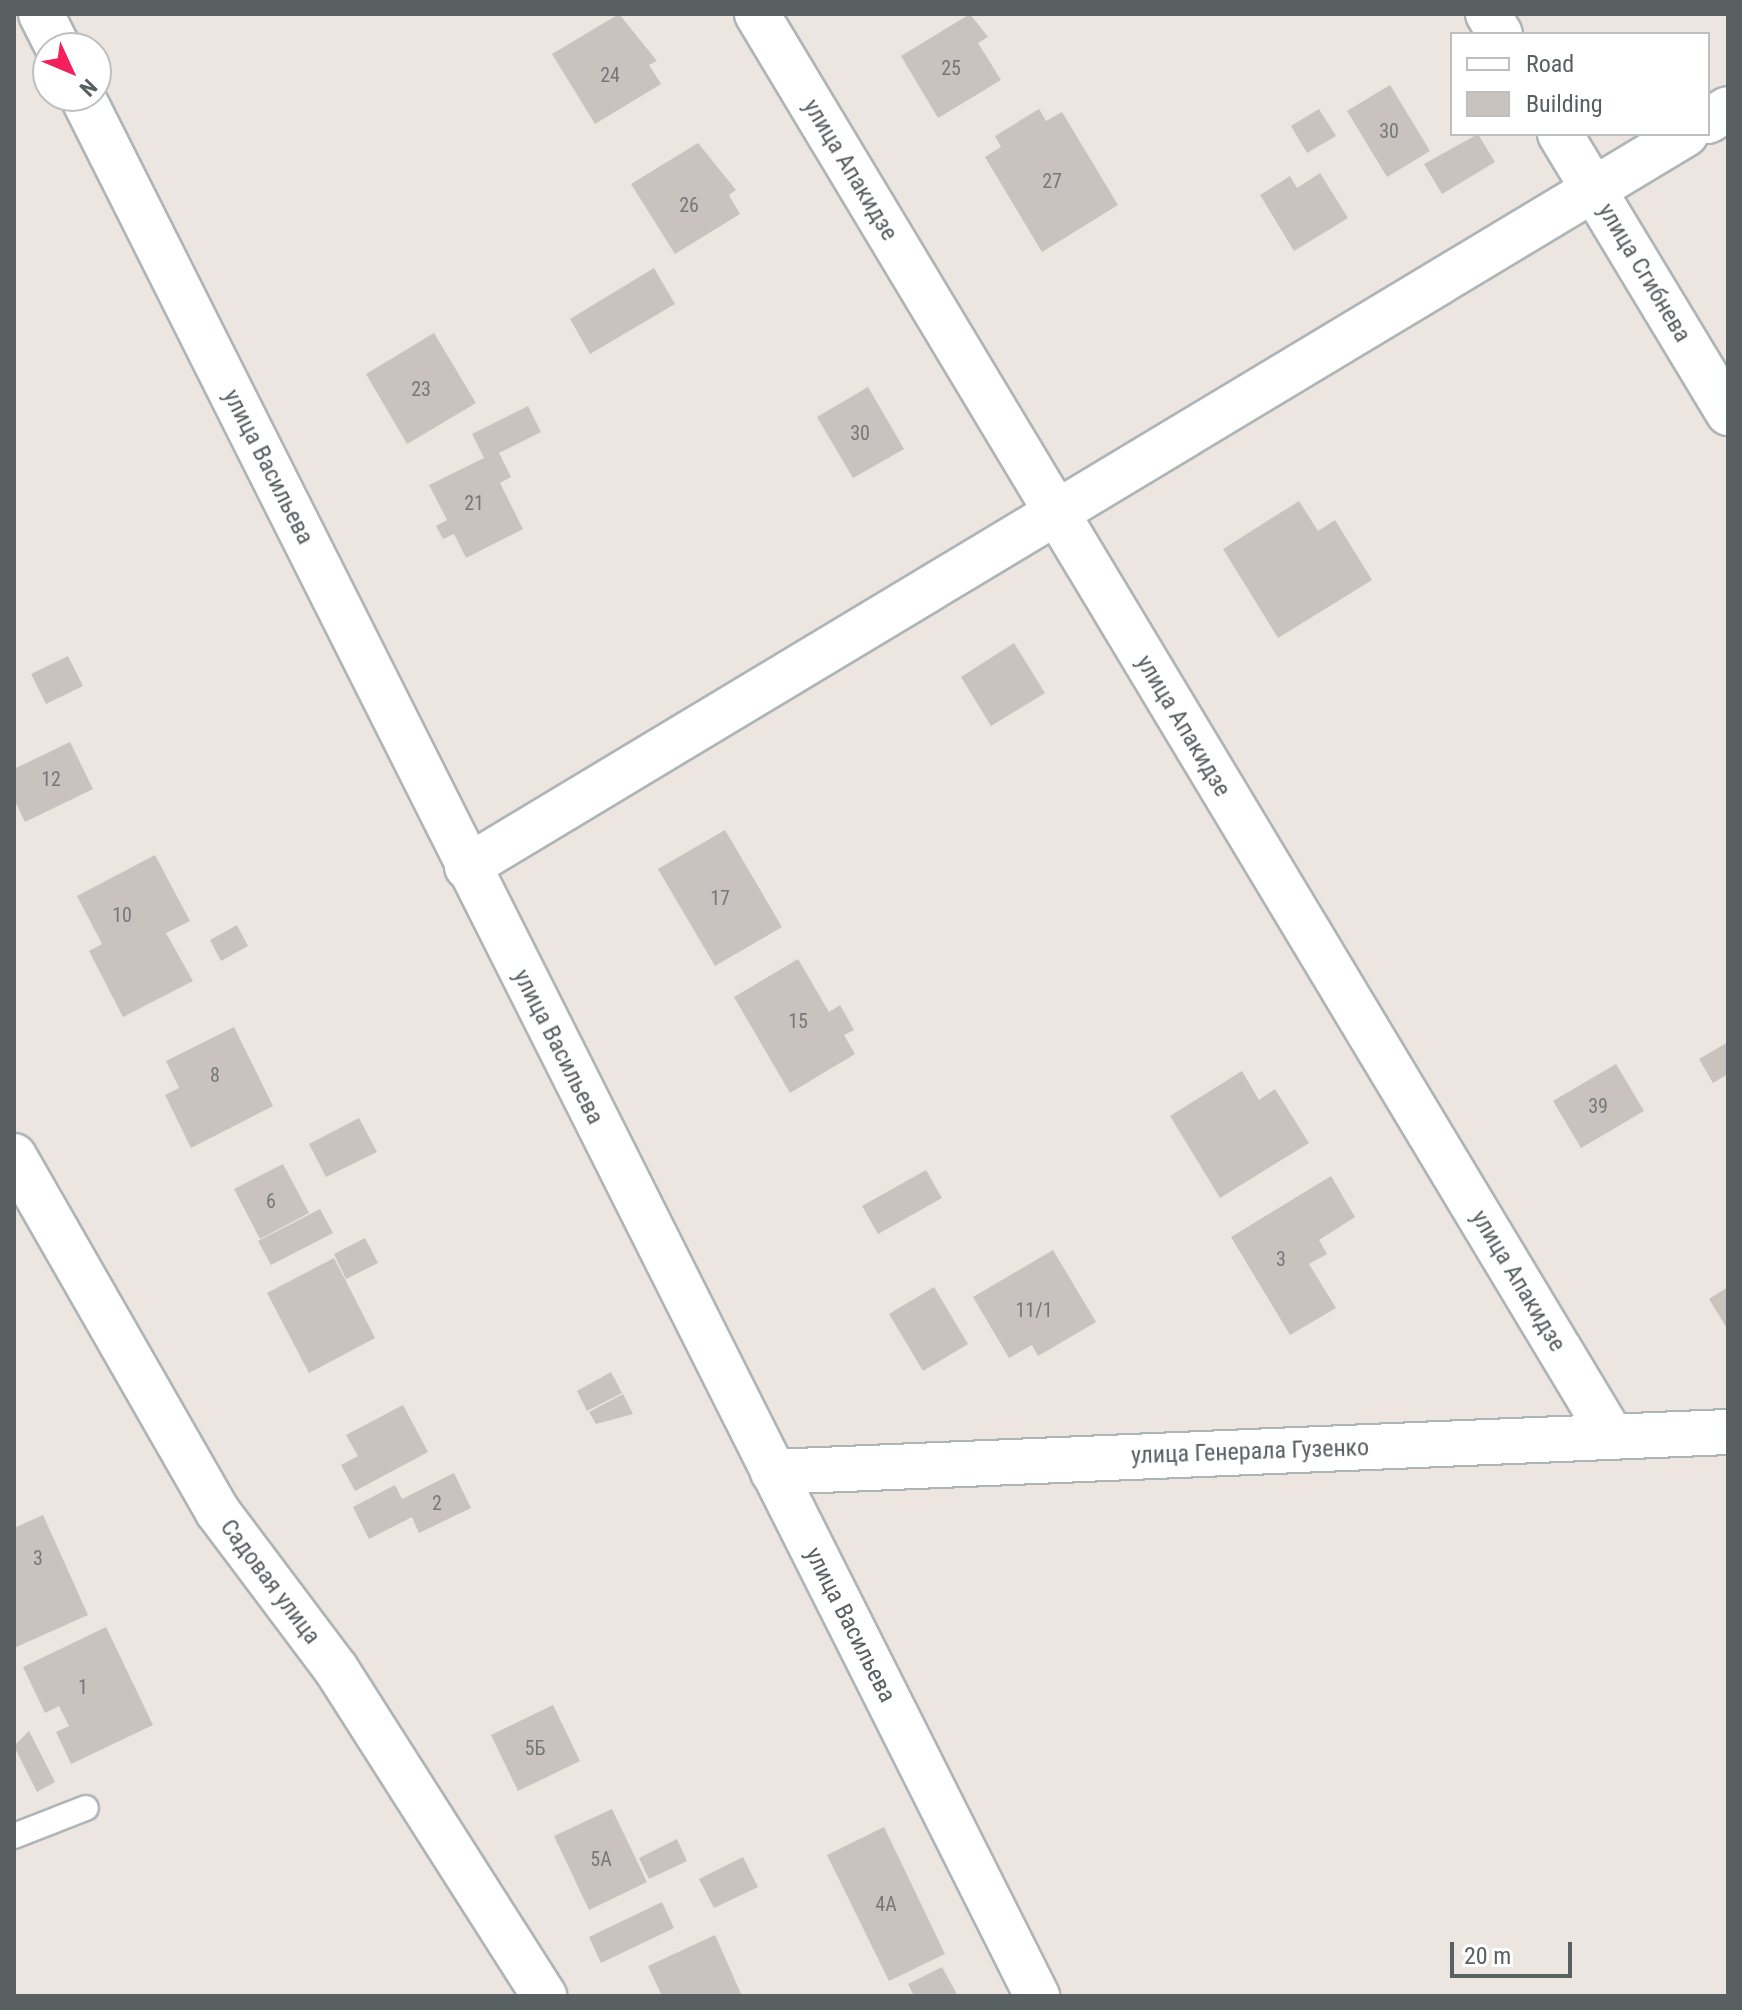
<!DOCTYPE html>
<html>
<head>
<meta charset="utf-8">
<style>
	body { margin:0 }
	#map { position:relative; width:1742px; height:2010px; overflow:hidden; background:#ede5e0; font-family:"Roboto Condensed",sans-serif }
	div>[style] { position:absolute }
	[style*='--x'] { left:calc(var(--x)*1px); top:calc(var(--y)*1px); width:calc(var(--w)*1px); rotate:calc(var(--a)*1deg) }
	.building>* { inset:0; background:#cac2bf }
	.roads { filter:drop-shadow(2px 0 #aeb5b7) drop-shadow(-2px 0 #aeb5b7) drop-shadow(0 2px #aeb5b7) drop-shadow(0 -2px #aeb5b7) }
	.service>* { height:24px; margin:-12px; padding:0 12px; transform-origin:12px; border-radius:12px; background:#fff }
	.minor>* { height:44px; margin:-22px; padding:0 22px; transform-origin:22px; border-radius:22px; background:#fff }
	span { translate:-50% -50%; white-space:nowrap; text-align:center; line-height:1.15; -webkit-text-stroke:6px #fff; paint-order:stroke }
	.number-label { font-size:20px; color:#757879 }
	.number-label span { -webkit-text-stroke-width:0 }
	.street-label { font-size:24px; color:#596062 }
	.frame { position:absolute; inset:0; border:16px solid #596062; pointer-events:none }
	.legend { position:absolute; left:1450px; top:32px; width:260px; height:104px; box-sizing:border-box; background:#fff; border:2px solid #bdbfc0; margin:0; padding:10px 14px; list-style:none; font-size:24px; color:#596062 }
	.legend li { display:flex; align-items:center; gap:16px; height:40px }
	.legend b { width:40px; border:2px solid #bdbfc0 }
	.north { position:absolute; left:32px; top:32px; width:80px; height:80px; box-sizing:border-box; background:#fff; border:2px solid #bdbfc0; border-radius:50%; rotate:134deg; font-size:22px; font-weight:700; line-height:32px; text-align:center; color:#596062 }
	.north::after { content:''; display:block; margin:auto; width:28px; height:36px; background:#f41f5d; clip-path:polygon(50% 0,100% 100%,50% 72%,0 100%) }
	.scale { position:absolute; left:1450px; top:1942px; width:122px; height:36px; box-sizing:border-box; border:4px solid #596062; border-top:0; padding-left:10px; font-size:24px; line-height:28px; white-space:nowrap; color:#596062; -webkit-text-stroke:6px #fff; paint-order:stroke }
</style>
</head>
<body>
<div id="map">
	<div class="building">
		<div style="clip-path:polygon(619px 14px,657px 61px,649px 65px,661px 84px,595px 124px,552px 54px)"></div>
		<div style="clip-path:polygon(970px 14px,988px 37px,978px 43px,1001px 80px,938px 118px,901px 56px)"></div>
		<div style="clip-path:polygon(1390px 85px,1430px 151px,1387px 177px,1347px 111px)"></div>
		<div style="clip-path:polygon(1039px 109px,1046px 121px,1062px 112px,1118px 205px,1042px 252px,985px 157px,1001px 147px,995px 136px)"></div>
		<div style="clip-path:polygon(1319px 109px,1336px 136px,1307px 153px,1291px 126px)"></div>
		<div style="clip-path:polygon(1478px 134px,1495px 162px,1442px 194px,1424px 164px)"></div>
		<div style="clip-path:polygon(698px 143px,736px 190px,729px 195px,740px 214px,675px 254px,631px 184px)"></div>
		<div style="clip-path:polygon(1320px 173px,1348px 218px,1294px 251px,1260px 195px,1290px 176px,1297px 188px)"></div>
		<div style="clip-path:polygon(654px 268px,675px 304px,590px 354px,570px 319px)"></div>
		<div style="clip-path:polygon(434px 333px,476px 403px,407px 444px,366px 374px)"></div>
		<div style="clip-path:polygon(868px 387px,904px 449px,853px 478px,817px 417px)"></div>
		<div style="clip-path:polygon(528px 406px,541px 432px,499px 453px,511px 477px,500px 483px,523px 529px,466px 558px,454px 534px,443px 539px,436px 526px,447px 520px,429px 485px,484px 458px,472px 434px)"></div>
		<div style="clip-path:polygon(1299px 501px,1318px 531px,1335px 520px,1372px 580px,1278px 638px,1223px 549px)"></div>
		<div style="clip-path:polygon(1014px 643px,1045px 693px,991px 726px,961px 677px)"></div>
		<div style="clip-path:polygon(68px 656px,83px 686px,46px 704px,31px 674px)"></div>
		<div style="clip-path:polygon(70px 742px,93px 789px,25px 822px,14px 799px,14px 769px)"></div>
		<div style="clip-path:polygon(725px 830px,782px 927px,715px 966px,658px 869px)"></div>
		<div style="clip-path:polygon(155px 855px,190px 921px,166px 933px,193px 981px,123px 1017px,89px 951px,102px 944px,77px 896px)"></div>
		<div style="clip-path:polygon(237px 925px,248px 946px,221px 961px,210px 940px)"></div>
		<div style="clip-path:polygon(798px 959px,829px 1012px,840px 1005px,854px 1030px,844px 1035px,855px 1054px,790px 1093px,734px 997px)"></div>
		<div style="clip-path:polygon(234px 1027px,273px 1106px,191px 1148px,165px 1095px,179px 1088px,166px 1061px)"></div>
		<div style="clip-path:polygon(1728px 1042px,1728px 1074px,1713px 1083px,1699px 1059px)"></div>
		<div style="clip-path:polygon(1616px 1064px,1644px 1111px,1581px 1148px,1553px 1101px)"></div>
		<div style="clip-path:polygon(1242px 1071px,1259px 1100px,1275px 1089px,1309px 1143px,1220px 1198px,1170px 1116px)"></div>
		<div style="clip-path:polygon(359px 1118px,377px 1152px,326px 1177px,309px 1144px)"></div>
		<div style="clip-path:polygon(283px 1164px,309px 1213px,260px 1239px,234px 1189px)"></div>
		<div style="clip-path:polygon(926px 1170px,942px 1198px,878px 1234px,862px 1206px)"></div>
		<div style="clip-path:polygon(1331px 1176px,1355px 1217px,1319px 1240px,1327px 1254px,1309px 1264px,1336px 1308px,1290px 1335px,1231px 1237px)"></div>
		<div style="clip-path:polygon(320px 1209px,333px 1233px,271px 1265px,258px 1241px)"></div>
		<div style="clip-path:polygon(365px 1238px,378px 1263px,346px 1279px,334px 1254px)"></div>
		<div style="clip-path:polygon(1053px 1250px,1096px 1322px,1038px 1356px,1032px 1345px,1009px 1358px,973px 1297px)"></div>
		<div style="clip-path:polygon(334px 1258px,375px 1338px,309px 1373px,267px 1293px)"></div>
		<div style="clip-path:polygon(934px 1287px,968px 1344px,923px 1371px,889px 1314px)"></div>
		<div style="clip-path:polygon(1728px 1287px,1728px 1330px,1709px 1299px)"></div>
		<div style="clip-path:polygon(611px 1372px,622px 1393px,587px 1411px,577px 1391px)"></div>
		<div style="clip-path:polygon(623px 1394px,633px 1414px,596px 1424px,589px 1412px)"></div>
		<div style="clip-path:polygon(403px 1405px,428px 1452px,355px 1491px,341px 1465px,358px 1456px,346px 1435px)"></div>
		<div style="clip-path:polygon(454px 1473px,471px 1508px,419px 1533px,412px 1517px,369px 1539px,353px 1507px,395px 1485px,402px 1499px)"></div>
		<div style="clip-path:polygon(43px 1515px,88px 1615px,14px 1648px,14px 1528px)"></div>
		<div style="clip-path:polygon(106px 1627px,153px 1725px,71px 1764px,56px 1732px,69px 1726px,59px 1706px,45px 1713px,23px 1667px)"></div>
		<div style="clip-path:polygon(553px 1705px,580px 1761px,518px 1791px,491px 1735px)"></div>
		<div style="clip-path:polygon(29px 1731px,55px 1782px,37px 1792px,14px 1746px)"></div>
		<div style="clip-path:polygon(612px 1809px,647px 1882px,589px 1910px,554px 1836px)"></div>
		<div style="clip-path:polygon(884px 1827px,945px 1954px,889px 1981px,827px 1855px)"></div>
		<div style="clip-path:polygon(677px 1839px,687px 1861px,649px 1879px,639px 1858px)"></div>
		<div style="clip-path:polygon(743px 1857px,758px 1887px,714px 1908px,699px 1879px)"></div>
		<div style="clip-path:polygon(662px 1902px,674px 1928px,601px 1963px,589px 1937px)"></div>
		<div style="clip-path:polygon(715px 1935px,742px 1996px,662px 1996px,648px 1966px)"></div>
		<div style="clip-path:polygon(942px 1967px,958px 1996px,914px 1996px,908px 1984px)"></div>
	</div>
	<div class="roads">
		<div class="service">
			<div style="--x:14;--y:1836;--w:77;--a:-21.3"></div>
		</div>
		<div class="minor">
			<div style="--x:41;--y:14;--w:38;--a:63"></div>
			<div style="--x:757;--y:14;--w:1660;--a:59"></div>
			<div style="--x:1488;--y:14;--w:23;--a:59"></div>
			<div style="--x:82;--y:96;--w:2127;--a:63.31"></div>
			<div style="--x:1708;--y:121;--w:23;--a:-31"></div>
			<div style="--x:1560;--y:134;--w:326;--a:58.9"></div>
			<div style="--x:467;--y:867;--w:1422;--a:-31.02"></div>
			<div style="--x:14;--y:1156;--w:410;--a:60.2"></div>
			<div style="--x:218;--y:1512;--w:196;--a:53.1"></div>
			<div style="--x:336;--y:1669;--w:388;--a:57.5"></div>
			<div style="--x:773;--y:1472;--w:956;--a:-2.4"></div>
		</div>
	</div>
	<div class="number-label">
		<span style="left:951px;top:68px">25</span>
		<span style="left:610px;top:75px">24</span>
		<span style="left:1389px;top:131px">30</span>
		<span style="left:1052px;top:181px">27</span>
		<span style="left:689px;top:205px">26</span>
		<span style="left:421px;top:389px">23</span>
		<span style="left:860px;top:433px">30</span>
		<span style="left:474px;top:503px">21</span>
		<span style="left:51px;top:779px">12</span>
		<span style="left:720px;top:898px">17</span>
		<span style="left:122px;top:915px">10</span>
		<span style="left:798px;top:1021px">15</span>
		<span style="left:215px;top:1075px">8</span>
		<span style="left:1598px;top:1106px">39</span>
		<span style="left:271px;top:1201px">6</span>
		<span style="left:1281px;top:1259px">3</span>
		<span style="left:1034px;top:1310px">11/1</span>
		<span style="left:437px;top:1503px">2</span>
		<span style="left:38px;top:1558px">3</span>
		<span style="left:83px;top:1687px">1</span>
		<span style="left:535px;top:1748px">5Б</span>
		<span style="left:601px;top:1859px">5А</span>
		<span style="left:886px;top:1904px">4А</span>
	</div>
	<div class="street-label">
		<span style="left:850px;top:170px;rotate:59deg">улица Апакидзе</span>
		<span style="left:1644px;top:273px;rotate:59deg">улица Сгибнева</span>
		<span style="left:268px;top:467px;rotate:63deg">улица Васильева</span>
		<span style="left:1183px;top:726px;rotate:59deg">улица Апакидзе</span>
		<span style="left:558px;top:1047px;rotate:63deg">улица Васильева</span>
		<span style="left:1518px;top:1281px;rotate:59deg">улица Апакидзе</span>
		<span style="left:1250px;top:1452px;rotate:-2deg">улица Генерала Гузенко</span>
		<span style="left:270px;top:1582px;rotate:53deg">Садовая улица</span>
		<span style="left:850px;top:1625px;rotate:63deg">улица Васильева</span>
	</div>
	<div class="frame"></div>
	<ul class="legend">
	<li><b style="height:10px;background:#fff"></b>Road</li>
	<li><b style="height:22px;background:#cac2bf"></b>Building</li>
	</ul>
	<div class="north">N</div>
	<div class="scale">20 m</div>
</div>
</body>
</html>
